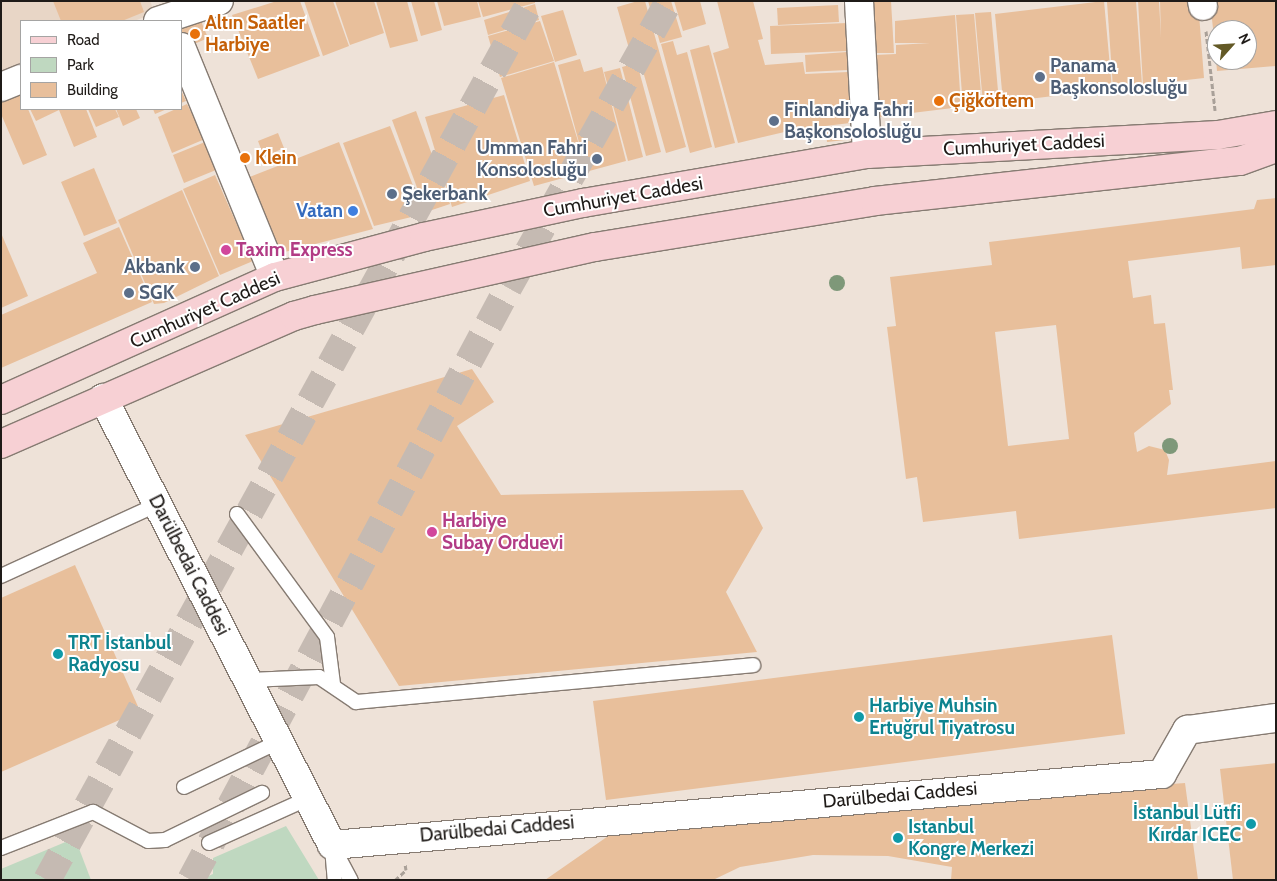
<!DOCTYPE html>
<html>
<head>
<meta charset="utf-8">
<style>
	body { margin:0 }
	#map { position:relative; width:1277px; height:881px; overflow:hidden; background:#eee2d8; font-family:Cabin,sans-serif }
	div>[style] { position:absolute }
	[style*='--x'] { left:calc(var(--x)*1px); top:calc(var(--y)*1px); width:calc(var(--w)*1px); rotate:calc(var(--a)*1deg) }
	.built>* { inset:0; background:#e8d6c6 }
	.green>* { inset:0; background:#bfd8c0 }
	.building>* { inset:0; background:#e8bf9b }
	.primary-tunnel>* { height:28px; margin-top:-14px; transform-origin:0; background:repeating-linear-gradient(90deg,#c5bab2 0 28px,transparent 0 42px) }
	.path>* { height:3px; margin-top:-1.5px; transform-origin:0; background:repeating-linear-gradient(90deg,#a9a098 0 5px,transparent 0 7.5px) }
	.roads { filter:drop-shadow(1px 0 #867b72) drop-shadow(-1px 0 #867b72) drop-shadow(0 1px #867b72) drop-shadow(0 -1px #867b72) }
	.lane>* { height:14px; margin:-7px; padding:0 7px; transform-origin:7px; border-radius:7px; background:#fff }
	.street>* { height:28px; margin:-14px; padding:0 14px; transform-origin:14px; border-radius:14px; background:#fff }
	.primary>* { height:28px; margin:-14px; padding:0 14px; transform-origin:14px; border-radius:14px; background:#f7d0d4 }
	.trees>* { width:16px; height:16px; margin:-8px; border-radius:50%; background:#7e9879 }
	.dots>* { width:14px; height:14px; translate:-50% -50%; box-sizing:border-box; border:2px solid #fff; border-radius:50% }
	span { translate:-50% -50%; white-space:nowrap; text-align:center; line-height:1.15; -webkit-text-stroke:4px #fff; paint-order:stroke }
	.food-label { font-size:19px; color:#c56008; font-weight:700 }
	.left { translate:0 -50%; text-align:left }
	.service-label { font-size:19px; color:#4e5e75; font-weight:700 }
	.right { translate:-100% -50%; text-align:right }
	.street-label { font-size:19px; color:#1f1b18 }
	.shop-label { font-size:19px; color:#366cbe; font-weight:700 }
	.hotel-label { font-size:19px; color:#b23c85; font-weight:700 }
	.culture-label { font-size:19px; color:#0d838f; font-weight:700 }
	.frame { position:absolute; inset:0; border:2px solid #1f1b18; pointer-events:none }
	.legend { position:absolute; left:20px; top:20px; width:162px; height:90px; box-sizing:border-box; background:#fff; border:1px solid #a5a4a3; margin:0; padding:6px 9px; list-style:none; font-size:15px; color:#1f1b18 }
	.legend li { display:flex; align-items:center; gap:10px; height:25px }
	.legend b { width:25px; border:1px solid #a5a4a3 }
	.north { position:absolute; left:1207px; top:20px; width:50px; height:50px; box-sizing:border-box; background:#fff; border:1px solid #a5a4a3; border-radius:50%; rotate:64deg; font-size:14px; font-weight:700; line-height:20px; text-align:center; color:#1f1b18 }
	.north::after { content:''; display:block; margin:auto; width:18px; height:22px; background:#635926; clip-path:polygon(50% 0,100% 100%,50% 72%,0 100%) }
</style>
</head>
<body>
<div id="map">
	<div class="built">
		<div style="clip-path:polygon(1px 1px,150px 1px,155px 13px,134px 21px,21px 21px,21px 67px,1px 75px)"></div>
	</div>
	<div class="green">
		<div style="clip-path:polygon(286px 826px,319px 880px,199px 880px,213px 874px,213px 858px)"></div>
		<div style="clip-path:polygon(75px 838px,91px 880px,1px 880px,1px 869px)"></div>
	</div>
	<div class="building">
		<div style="clip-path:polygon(53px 1px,140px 1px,144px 12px,122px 21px,61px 21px)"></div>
		<div style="clip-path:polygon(277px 1px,300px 1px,320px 56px,258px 79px,232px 15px)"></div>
		<div style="clip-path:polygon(304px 1px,333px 1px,349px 46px,323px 56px)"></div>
		<div style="clip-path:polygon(335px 1px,374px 1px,384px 33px,350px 45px)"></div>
		<div style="clip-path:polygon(376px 1px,407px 1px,418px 41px,390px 48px)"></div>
		<div style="clip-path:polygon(411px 1px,434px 1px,442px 30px,421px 36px)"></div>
		<div style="clip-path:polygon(437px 1px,477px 1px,481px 17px,444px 26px)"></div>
		<div style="clip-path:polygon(478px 1px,535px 1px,535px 3px,483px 17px)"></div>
		<div style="clip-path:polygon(638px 1px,645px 1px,686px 147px,666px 153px,637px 50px,630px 52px,617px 7px)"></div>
		<div style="clip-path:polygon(648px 1px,671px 1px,682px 37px,660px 43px)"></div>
		<div style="clip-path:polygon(674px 1px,700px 1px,706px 24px,683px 31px)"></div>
		<div style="clip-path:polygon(717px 1px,753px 1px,763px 39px,758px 40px,765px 65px,803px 62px,805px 74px,848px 72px,850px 123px,793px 130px,738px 143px,713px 53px,729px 48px)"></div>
		<div style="clip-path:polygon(871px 1px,891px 1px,894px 53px,875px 53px)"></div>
		<div style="clip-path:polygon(1104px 1px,1112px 89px,1003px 102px,995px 14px)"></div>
		<div style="clip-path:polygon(1136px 1px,1142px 85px,1113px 88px,1107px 2px)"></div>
		<div style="clip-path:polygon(1138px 1px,1159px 1px,1161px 38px,1160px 1px,1198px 1px,1204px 78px,1143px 85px)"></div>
		<div style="clip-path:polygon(1210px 1px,1276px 1px,1276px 66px,1217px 71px,1216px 60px,1247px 60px,1247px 30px,1217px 30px,1216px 56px)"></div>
		<div style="clip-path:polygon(535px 4px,539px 20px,488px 35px,484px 20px)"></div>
		<div style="clip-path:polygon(838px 5px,839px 22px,778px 25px,777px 8px)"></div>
		<div style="clip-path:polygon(563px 10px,577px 55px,555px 62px,541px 16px)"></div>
		<div style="clip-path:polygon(991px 12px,999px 102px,983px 104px,975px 13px)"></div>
		<div style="clip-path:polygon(974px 14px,982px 104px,963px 107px,956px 15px)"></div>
		<div style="clip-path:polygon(955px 15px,961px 107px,879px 117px,875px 55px,896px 54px,896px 45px,930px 43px,895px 43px,895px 21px)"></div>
		<div style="clip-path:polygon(201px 21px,208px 38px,185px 48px,181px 29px)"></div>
		<div style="clip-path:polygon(540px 21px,554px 61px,500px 77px,488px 36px)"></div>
		<div style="clip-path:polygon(847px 23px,848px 51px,771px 54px,770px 26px)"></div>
		<div style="clip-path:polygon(673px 41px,677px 55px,687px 52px,712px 147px,690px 153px,661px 44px)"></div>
		<div style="clip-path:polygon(709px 45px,735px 143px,715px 148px,690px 50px)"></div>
		<div style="clip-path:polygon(847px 52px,848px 70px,806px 72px,805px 55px)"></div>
		<div style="clip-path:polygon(580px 59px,584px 72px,602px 67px,626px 161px,534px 186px,501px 78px,554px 62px,584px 161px,558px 65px)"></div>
		<div style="clip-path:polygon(637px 63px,661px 152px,646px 156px,622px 67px)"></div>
		<div style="clip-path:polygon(620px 68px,643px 157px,628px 161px,604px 72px)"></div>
		<div style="clip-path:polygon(181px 90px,186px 101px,181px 103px)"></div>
		<div style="clip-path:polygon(20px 92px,21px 109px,28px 109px,47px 155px,23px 165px,1px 114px,1px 100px)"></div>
		<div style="clip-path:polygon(504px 95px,530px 181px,452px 207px,425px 117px)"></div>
		<div style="clip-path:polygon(187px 104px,205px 139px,172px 153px,158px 117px)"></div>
		<div style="clip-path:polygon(30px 109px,86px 109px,97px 137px,74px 147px,59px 110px,36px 121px)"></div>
		<div style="clip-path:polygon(88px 109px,115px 109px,119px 117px,96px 127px)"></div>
		<div style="clip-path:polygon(116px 109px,136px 109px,140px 118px,123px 126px)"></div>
		<div style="clip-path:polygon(153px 109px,167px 109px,155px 114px)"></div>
		<div style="clip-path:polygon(416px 111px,450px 204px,426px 212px,392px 120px)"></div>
		<div style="clip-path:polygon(390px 126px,424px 214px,374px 226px,343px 143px)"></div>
		<div style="clip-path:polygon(853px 127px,854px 139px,827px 142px,826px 131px)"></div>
		<div style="clip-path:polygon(278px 133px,284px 148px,264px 157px,258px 141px)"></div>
		<div style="clip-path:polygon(205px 142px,216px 170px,184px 183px,173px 155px)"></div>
		<div style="clip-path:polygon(339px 142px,373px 229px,277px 254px,247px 178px)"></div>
		<div style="clip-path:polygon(94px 168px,117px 223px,84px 236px,61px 182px)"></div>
		<div style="clip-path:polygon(215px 175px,253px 261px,220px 275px,183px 189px)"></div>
		<div style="clip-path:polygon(182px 190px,219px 276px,164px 303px,154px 304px,118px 220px)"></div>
		<div style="clip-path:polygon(evenodd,1276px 198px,1276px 265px,1242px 269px,1240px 247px,1128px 261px,1133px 298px,1151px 295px,1154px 324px,1165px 323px,1173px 390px,1169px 390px,1171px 404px,1134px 433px,1137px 452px,1149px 446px,1165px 450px,1169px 460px,1167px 475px,1276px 461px,1276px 508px,1019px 539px,1016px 511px,923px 522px,917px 477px,906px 479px,887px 327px,896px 326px,890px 277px,992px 265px,989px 242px,1254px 209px,1257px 200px,1276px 198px,1056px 325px,1069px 439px,1008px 446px,995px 332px,1056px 325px)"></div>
		<div style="clip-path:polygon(119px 227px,152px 302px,1px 368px,1px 315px,97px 273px,83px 243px)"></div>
		<div style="clip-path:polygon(1px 233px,28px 296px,1px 308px)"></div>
		<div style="clip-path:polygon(472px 369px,494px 402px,457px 426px,501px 495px,743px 490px,763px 528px,726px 592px,757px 652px,399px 686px,245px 435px)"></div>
		<div style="clip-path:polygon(75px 565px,140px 711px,1px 772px,1px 598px)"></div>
		<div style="clip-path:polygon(1112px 635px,1125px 734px,606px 800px,593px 701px)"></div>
		<div style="clip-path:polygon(1276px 763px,1276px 880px,1233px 880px,1220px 769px)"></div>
		<div style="clip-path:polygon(1185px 783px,1198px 880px,951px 880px,952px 867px,888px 856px,813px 855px,740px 867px,713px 880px,545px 880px,624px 825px)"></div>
	</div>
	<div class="primary-tunnel">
		<div style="--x:47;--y:880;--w:1003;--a:-61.16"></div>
		<div style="--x:191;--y:880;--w:672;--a:-61.83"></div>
		<div style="--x:508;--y:288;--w:329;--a:-60.7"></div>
	</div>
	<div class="path">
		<div style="--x:1206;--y:31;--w:80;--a:83.5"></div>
		<div style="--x:395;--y:880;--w:15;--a:-42"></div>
		<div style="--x:406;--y:870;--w:6;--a:-99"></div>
	</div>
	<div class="roads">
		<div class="lane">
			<div style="--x:237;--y:514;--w:152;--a:53.8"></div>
			<div style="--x:327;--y:637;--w:47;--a:82.7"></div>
			<div style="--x:1;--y:576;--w:173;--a:-24.6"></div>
			<div style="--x:249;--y:680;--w:70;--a:-2.5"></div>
			<div style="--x:319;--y:677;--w:45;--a:34"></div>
			<div style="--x:356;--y:702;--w:399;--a:-5.3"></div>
			<div style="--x:184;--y:787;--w:106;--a:-25.6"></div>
			<div style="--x:209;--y:843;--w:110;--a:-24.2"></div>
			<div style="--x:332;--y:845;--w:40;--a:62"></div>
			<div style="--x:1;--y:848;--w:99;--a:-21.4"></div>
			<div style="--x:93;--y:812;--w:62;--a:27.8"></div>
			<div style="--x:148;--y:841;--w:17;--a:-3"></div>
			<div style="--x:165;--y:840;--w:108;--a:-25.9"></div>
			<div style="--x:332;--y:848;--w:32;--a:85"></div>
		</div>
		<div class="street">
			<div style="--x:859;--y:1;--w:153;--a:87"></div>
			<div style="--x:1202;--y:1;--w:5;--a:79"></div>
			<div style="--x:158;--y:21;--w:64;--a:-18.2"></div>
			<div style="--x:181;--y:47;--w:248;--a:67.8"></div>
			<div style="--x:1;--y:87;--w:22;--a:-22"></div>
			<div style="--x:103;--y:398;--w:502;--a:62.87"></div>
			<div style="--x:332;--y:845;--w:833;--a:-4.89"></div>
			<div style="--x:1162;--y:774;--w:51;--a:-60.4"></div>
			<div style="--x:1187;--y:730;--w:90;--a:-7.7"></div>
		</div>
		<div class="primary">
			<div style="--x:1;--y:400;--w:300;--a:-24.2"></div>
			<div style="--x:275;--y:277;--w:154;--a:-15"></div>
			<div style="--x:424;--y:237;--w:163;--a:-12.1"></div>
			<div style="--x:583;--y:203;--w:288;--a:-9.8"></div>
			<div style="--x:867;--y:154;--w:352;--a:-3.1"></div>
			<div style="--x:1218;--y:135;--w:59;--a:-9.8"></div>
			<div style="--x:1;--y:444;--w:320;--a:-23.6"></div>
			<div style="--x:294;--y:316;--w:22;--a:-16"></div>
			<div style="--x:315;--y:310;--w:287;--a:-12.7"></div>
			<div style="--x:595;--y:247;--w:284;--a:-9.3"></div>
			<div style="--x:875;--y:201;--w:367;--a:-6.3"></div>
			<div style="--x:1240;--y:161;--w:38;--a:-20"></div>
		</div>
	</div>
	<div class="trees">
		<div style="left:837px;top:283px"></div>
		<div style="left:1170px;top:446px"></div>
	</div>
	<div class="dots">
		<div style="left:195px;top:34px;background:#e8710a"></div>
		<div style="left:1040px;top:77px;background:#5c6f8a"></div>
		<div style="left:939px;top:101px;background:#e8710a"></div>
		<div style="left:774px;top:121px;background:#5c6f8a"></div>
		<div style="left:245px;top:158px;background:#e8710a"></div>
		<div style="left:597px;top:159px;background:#5c6f8a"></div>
		<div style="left:392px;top:194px;background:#5c6f8a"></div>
		<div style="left:353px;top:211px;background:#3f7fe0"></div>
		<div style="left:226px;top:250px;background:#d1479c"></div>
		<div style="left:195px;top:267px;background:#5c6f8a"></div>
		<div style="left:129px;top:293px;background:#5c6f8a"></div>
		<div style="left:432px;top:532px;background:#d1479c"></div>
		<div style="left:58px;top:654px;background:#0f9aa8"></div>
		<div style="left:859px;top:717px;background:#0f9aa8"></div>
		<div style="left:1251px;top:824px;background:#0f9aa8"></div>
		<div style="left:898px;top:838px;background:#0f9aa8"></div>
	</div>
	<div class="food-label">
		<span class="left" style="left:205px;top:34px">Altın Saatler<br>Harbiye</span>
		<span class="left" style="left:949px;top:101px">Çiğköftem</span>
		<span class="left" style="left:255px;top:158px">Klein</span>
	</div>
	<div class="service-label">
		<span class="left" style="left:1050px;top:77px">Panama<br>Başkonsolosluğu</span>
		<span class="left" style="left:784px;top:121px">Finlandiya Fahri<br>Başkonsolosluğu</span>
		<span class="right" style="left:587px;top:159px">Umman Fahri<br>Konsolosluğu</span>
		<span class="left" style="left:402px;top:194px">Şekerbank</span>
		<span class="right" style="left:185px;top:267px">Akbank</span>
		<span class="left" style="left:139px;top:293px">SGK</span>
	</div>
	<div class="street-label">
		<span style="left:1024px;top:145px;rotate:-3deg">Cumhuriyet Caddesi</span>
		<span style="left:623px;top:197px;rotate:-10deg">Cumhuriyet Caddesi</span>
		<span style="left:205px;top:310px;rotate:-24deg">Cumhuriyet Caddesi</span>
		<span style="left:189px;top:565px;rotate:63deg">Darülbedai Caddesi</span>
		<span style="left:900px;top:795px;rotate:-5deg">Darülbedai Caddesi</span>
		<span style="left:497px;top:829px;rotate:-5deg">Darülbedai Caddesi</span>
	</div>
	<div class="shop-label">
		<span class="right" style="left:343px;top:211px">Vatan</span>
	</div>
	<div class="hotel-label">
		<span class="left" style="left:236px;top:250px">Taxim Express</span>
		<span class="left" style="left:442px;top:532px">Harbiye<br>Subay Orduevi</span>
	</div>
	<div class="culture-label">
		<span class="left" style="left:68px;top:654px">TRT İstanbul<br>Radyosu</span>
		<span class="left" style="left:869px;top:717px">Harbiye Muhsin<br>Ertuğrul Tiyatrosu</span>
		<span class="right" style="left:1241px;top:824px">İstanbul Lütfi<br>Kırdar ICEC</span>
		<span class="left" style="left:908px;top:838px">Istanbul<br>Kongre Merkezi</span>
	</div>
	<div class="frame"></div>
	<ul class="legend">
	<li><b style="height:6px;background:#f7d0d4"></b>Road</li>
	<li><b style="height:14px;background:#bfd8c0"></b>Park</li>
	<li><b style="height:14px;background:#e8bf9b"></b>Building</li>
	</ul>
	<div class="north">N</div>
</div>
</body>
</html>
